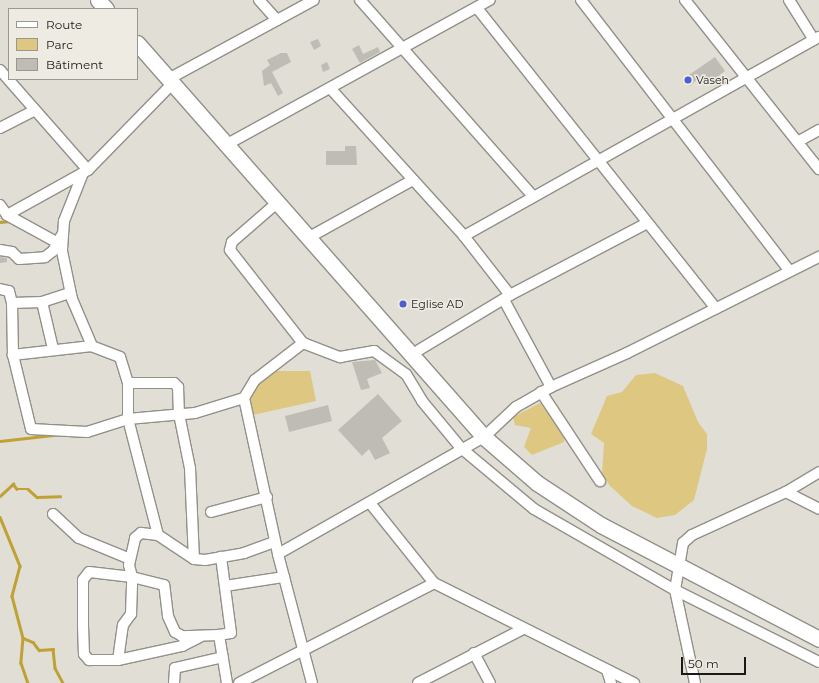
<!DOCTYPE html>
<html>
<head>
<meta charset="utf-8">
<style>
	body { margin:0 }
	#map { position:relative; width:819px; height:683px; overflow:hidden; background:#e1ded6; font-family:Montserrat,sans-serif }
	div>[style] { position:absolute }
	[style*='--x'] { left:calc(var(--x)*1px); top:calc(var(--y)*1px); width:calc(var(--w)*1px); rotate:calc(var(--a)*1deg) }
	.green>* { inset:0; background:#dec881 }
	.stream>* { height:2.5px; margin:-1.25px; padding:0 1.25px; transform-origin:1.25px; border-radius:1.25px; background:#c0a133 }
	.building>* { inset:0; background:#bebcb4 }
	.roads { filter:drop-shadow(1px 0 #929089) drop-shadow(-1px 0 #929089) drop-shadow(0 1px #929089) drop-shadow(0 -1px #929089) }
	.street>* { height:10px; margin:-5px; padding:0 5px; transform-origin:5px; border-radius:5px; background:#fff }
	.secondary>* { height:15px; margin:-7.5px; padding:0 7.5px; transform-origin:7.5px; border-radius:7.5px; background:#fff }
	.dots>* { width:11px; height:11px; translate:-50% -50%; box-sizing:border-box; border:2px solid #eeebe3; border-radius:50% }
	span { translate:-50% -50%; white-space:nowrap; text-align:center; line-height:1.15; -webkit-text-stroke:3px #eeebe3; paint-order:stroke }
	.poi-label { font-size:11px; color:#191916 }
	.left { translate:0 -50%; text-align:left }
	.legend { position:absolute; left:8px; top:8px; width:130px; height:72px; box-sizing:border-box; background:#eeebe3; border:1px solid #999791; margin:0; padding:5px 7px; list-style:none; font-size:12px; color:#191916 }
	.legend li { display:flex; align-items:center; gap:8px; height:20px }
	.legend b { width:20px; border:1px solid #999791 }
	.scale { position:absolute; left:681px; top:657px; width:65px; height:18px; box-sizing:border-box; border:2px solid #191916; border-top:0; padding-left:5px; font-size:12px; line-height:14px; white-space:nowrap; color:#191916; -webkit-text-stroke:3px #eeebe3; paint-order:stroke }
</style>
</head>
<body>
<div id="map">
	<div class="green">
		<div style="clip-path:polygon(267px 371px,310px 371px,316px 401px,248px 416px,247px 387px)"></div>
		<div style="clip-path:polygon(655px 373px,683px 386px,698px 422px,707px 434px,707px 449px,694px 500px,675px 515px,657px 518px,632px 506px,610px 486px,602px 474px,604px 443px,591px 434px,607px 396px,622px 392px,636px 375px)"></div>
		<div style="clip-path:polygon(540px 403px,565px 436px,564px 442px,532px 455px,524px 447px,531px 428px,515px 425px,513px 417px)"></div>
	</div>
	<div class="stream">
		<div style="--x:0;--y:222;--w:10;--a:-6"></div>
		<div style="--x:0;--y:441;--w:53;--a:-6.5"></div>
		<div style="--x:0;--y:496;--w:18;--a:-43"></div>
		<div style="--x:13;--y:484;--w:6;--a:51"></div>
		<div style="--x:17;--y:489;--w:11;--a:0"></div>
		<div style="--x:28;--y:489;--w:12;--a:42"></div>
		<div style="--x:37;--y:497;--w:23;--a:-2"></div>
		<div style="--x:0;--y:517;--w:53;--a:67.8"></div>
		<div style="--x:20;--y:566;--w:31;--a:105"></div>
		<div style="--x:12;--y:596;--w:43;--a:75.3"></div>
		<div style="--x:23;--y:638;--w:25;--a:95"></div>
		<div style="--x:21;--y:663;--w:21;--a:71"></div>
		<div style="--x:23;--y:638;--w:11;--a:22"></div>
		<div style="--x:33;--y:642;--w:10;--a:53"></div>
		<div style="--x:39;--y:650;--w:14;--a:-4"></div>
		<div style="--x:53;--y:649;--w:19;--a:84"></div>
		<div style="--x:55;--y:668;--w:17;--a:62"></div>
	</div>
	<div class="building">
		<div style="clip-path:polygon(318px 39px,321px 46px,314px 50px,310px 42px)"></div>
		<div style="clip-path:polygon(359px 45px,363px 54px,378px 47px,380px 52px,360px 63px,352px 49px)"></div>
		<div style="clip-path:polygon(281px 53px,287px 53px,291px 62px,272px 72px,283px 93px,278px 96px,271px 83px,264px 86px,262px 71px,270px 65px,267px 60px)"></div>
		<div style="clip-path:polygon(715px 57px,725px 71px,709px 83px,703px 74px,690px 86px,683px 79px)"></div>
		<div style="clip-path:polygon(327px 62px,330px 69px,323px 72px,321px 65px)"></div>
		<div style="clip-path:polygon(345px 146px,356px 146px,357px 165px,326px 165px,326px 151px,345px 151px)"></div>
		<div style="clip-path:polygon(0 257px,7px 258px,7px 262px,0 263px)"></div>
		<div style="clip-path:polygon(375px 360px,382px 373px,367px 379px,370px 388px,361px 390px,352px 362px)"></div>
		<div style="clip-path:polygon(378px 394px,402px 421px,382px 438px,390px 453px,375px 460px,369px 449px,362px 456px,338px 430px)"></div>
		<div style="clip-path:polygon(328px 405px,332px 421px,289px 432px,285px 416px)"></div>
	</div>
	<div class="roads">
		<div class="street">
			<div style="--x:259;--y:0;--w:27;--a:48"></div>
			<div style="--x:360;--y:0;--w:260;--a:48.6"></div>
			<div style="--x:581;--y:0;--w:342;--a:52.4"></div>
			<div style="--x:685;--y:0;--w:216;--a:51.6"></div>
			<div style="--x:789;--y:0;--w:47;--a:58"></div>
			<div style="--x:477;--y:8;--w:384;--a:51.5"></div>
			<div style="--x:0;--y:70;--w:133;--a:48.7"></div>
			<div style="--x:174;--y:76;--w:159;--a:-28.5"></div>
			<div style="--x:330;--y:88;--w:200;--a:47.8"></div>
			<div style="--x:464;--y:236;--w:75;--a:52.1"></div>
			<div style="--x:0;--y:128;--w:39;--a:-27"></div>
			<div style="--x:233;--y:141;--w:293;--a:-28.8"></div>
			<div style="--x:799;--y:141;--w:23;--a:-29"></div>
			<div style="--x:83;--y:173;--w:52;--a:111.6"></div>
			<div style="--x:64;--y:221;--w:30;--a:94"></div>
			<div style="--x:62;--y:251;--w:49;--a:78.2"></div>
			<div style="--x:72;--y:299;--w:51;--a:66.9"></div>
			<div style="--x:278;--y:202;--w:61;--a:139"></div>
			<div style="--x:232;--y:242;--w:8;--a:104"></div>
			<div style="--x:230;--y:250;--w:118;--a:51.9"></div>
			<div style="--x:0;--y:205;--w:12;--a:55"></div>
			<div style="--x:7;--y:215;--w:58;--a:28.8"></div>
			<div style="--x:7;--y:215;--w:93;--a:-29.1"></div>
			<div style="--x:88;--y:170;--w:122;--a:-45.7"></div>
			<div style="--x:315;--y:234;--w:112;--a:-28.9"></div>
			<div style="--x:464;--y:236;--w:407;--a:-29.3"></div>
			<div style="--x:0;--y:250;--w:12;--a:9"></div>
			<div style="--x:12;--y:252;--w:10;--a:45"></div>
			<div style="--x:19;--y:259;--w:26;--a:-4"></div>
			<div style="--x:45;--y:257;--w:10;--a:-37"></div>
			<div style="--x:53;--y:251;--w:18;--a:-61"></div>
			<div style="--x:0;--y:289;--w:9;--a:13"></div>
			<div style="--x:9;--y:291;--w:12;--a:76"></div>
			<div style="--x:12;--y:303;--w:52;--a:88.9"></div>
			<div style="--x:504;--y:300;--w:99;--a:61.6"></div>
			<div style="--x:42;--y:302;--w:48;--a:76.8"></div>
			<div style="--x:12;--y:303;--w:30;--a:-2"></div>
			<div style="--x:42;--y:302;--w:29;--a:-18"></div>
			<div style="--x:419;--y:350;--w:106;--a:-31.1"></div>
			<div style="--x:510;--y:295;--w:155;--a:-27.7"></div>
			<div style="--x:128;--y:383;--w:46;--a:0"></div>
			<div style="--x:174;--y:383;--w:6;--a:45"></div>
			<div style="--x:178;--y:387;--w:27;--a:88"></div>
			<div style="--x:179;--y:414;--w:55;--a:78.5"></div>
			<div style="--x:190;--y:468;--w:91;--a:87.5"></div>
			<div style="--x:541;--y:392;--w:107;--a:56.5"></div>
			<div style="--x:786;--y:492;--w:37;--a:27"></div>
			<div style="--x:370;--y:503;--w:102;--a:51.3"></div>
			<div style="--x:434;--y:583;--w:224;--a:26.6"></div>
			<div style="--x:211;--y:512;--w:58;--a:-15"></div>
			<div style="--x:53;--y:514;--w:35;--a:43"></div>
			<div style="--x:79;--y:538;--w:55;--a:22.4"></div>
			<div style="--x:158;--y:535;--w:120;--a:-104.5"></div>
			<div style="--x:128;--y:419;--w:36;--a:-90"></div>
			<div style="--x:128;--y:383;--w:27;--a:-107"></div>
			<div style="--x:120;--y:357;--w:30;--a:-159"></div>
			<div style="--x:92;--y:346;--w:80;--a:173.5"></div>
			<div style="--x:13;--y:355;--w:76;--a:76.3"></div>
			<div style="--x:31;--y:429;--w:56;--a:3.1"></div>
			<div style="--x:87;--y:432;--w:43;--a:-17.6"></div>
			<div style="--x:128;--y:419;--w:67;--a:-5.1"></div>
			<div style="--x:195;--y:413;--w:51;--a:-17"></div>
			<div style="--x:278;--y:554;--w:237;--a:-29.6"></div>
			<div style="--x:484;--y:437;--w:44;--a:-43.2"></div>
			<div style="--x:516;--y:407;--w:40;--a:-29.7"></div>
			<div style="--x:551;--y:387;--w:83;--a:-24.1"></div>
			<div style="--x:627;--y:353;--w:215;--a:-26.6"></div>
			<div style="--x:225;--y:586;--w:60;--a:-8.7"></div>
			<div style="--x:219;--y:635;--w:12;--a:-9"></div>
			<div style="--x:231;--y:633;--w:77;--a:-97.5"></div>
			<div style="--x:474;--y:653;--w:34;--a:62"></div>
			<div style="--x:118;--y:660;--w:35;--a:-82"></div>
			<div style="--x:123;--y:625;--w:14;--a:-54"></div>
			<div style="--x:131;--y:614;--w:37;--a:-88"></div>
			<div style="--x:132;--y:577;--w:43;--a:-173.4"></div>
			<div style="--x:89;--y:572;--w:10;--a:127"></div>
			<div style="--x:83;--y:580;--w:46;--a:90"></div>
			<div style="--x:83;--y:626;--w:28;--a:88"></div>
			<div style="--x:84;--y:654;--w:8;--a:50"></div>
			<div style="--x:89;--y:660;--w:29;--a:0"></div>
			<div style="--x:118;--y:660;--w:66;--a:-12.3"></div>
			<div style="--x:182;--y:646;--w:20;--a:-27"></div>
			<div style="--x:607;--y:670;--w:14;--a:73"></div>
			<div style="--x:174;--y:683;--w:15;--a:-86"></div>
			<div style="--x:175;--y:668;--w:49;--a:-12.9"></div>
			<div style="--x:227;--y:683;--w:49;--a:-99.5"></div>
			<div style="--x:219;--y:635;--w:37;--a:178"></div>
			<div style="--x:182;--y:636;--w:8;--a:-150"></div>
			<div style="--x:175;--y:632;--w:17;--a:-114"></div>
			<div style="--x:168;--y:616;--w:31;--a:-97"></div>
			<div style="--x:164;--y:585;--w:33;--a:-166"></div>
			<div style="--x:132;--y:577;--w:12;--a:-104"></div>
			<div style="--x:129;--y:565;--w:28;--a:-77"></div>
			<div style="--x:135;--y:538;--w:8;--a:-40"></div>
			<div style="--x:141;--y:533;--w:17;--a:7"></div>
			<div style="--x:158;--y:535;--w:43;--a:33.7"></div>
			<div style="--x:194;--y:559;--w:11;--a:5"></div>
			<div style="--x:205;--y:560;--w:40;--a:-10"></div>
			<div style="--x:244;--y:553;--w:33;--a:-20"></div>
			<div style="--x:239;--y:683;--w:219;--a:-27.1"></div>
			<div style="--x:312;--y:683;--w:133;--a:-104.8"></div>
			<div style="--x:278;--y:554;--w:160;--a:-102.3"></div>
			<div style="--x:244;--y:398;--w:21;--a:-59"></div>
			<div style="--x:255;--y:380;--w:61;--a:-37.6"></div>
			<div style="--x:303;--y:343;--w:40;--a:21"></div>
			<div style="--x:340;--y:357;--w:35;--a:-10"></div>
			<div style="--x:374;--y:351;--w:39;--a:36"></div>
			<div style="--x:406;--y:374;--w:31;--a:59"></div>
			<div style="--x:422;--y:401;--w:61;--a:50.3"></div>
			<div style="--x:461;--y:448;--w:95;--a:39.9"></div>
			<div style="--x:534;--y:509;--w:163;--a:29.9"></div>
			<div style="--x:675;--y:590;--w:161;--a:26.6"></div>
			<div style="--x:418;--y:683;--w:118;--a:-27.2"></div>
			<div style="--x:695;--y:683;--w:95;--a:-102.1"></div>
			<div style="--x:675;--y:590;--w:48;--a:-80.3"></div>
			<div style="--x:683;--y:543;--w:12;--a:-42"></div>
			<div style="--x:692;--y:535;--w:103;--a:-24.6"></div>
			<div style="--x:786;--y:492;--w:39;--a:-31"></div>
		</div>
		<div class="secondary">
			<div style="--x:98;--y:0;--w:12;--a:48"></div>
			<div style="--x:137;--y:43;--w:525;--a:48.63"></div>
			<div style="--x:484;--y:437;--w:70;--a:41"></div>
			<div style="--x:537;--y:483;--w:77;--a:33.3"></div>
			<div style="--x:601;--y:525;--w:246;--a:27.6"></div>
		</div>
	</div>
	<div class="dots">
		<div style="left:688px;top:80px;background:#4d5dd2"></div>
		<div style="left:403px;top:304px;background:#4d5dd2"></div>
	</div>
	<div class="poi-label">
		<span class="left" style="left:696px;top:80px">Vaseh</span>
		<span class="left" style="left:411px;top:304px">Eglise AD</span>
	</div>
	<ul class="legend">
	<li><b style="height:5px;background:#fff"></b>Route</li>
	<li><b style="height:11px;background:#dec881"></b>Parc</li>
	<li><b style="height:11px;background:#bebcb4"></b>Bâtiment</li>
	</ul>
	<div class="scale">50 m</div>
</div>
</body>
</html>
